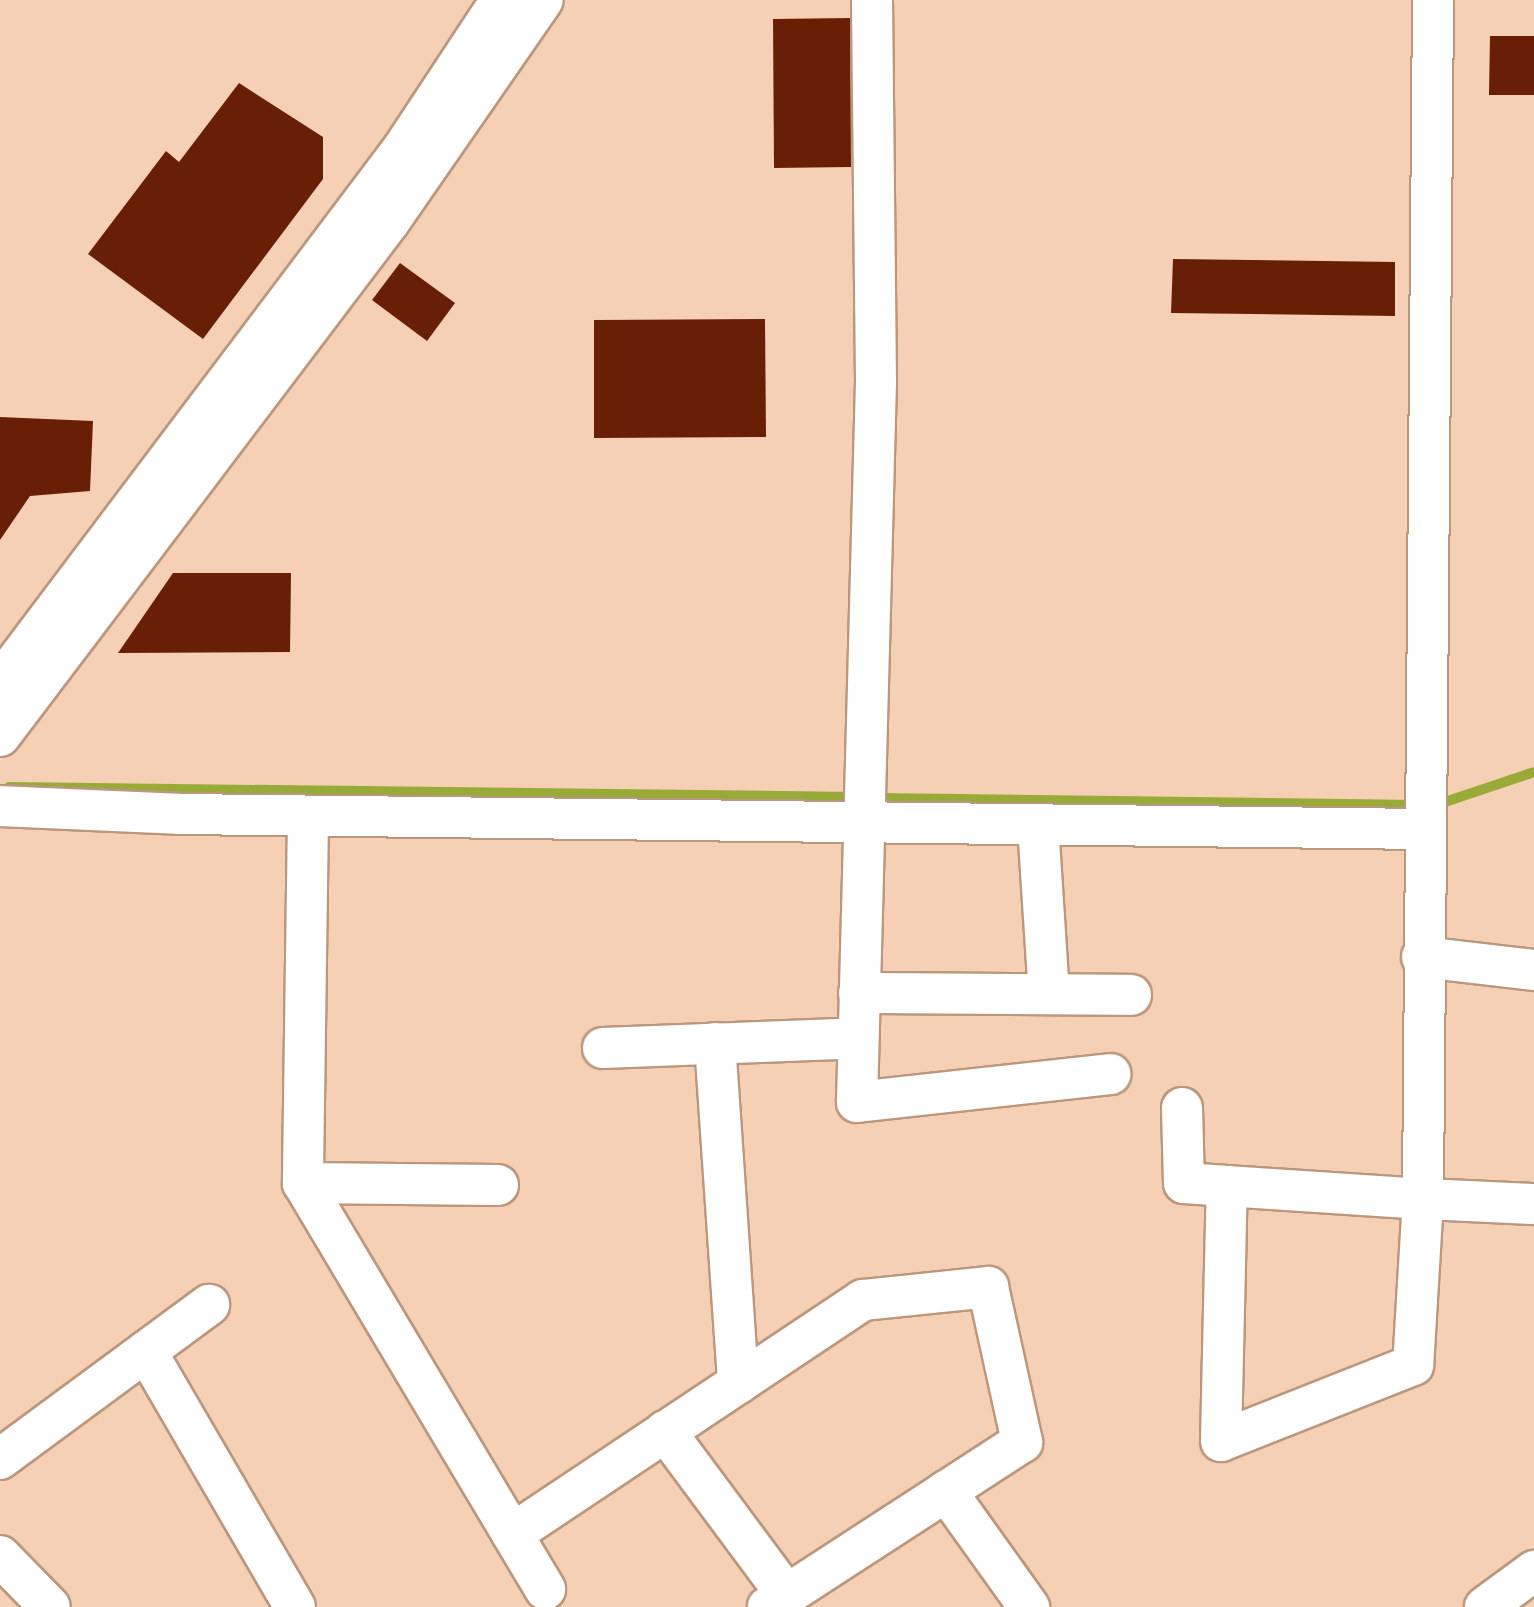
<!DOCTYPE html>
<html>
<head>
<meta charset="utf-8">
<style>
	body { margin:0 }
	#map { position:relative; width:1534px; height:1607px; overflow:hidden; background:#f6d0b5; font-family:Jost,sans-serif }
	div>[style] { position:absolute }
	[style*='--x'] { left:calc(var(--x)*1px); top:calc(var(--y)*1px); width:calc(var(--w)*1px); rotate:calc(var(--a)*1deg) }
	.stream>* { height:10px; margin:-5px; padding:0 5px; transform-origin:5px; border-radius:5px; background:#98aa37 }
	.building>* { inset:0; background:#691f05 }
	.roads { filter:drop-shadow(2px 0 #bb977d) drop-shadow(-2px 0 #bb977d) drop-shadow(0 2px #bb977d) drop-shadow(0 -2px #bb977d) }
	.minor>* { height:40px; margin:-20px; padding:0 20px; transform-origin:20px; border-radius:20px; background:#fff }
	span { translate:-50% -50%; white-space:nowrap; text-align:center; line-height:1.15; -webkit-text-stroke:10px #fddfc9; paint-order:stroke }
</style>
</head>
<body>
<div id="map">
	<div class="stream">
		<div style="--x:9;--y:787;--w:850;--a:0.67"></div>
		<div style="--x:876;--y:798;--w:543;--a:0.74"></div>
		<div style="--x:1436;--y:805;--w:103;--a:-18.6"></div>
	</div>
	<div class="building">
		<div style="clip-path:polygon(850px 18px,851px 167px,774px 168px,773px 19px)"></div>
		<div style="clip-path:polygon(1490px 36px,1534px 36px,1534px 95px,1489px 95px)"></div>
		<div style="clip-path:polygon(239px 83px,323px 137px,323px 179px,203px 339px,88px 254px,166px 151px,179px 162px)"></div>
		<div style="clip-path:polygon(1173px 259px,1395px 262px,1395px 316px,1171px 313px)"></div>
		<div style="clip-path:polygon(400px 263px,455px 303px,427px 341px,372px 300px)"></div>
		<div style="clip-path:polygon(765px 319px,766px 437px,594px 438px,594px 320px)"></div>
		<div style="clip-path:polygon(0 417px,93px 421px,90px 491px,30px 496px,0 540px)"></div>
		<div style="clip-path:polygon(173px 573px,291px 573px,290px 652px,118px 653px)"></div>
	</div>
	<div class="roads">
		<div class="minor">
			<div style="--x:872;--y:0;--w:381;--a:89.4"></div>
			<div style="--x:876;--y:381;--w:721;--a:91.51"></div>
			<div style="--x:857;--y:1102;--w:255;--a:-6.3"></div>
			<div style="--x:1433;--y:0;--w:1199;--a:90.48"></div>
			<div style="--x:1423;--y:1199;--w:111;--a:2.6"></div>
			<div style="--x:0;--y:683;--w:668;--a:-52.98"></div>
			<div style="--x:402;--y:150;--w:180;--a:-56.6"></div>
			<div style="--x:0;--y:736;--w:645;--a:-52.88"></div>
			<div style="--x:389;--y:222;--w:270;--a:-55.3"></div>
			<div style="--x:0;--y:806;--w:180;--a:2.5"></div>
			<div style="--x:180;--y:814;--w:1241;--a:0.69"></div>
			<div style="--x:308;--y:816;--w:367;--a:90.8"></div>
			<div style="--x:303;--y:1183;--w:473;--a:59.2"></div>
			<div style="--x:1038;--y:825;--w:169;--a:86.3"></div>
			<div style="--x:1422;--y:957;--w:113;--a:6.6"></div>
			<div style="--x:859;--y:993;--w:272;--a:0.4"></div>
			<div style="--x:715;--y:1043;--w:341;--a:86.1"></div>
			<div style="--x:603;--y:1048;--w:255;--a:-2.2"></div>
			<div style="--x:1182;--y:1108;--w:75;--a:88.5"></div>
			<div style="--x:1184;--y:1183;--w:43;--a:4"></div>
			<div style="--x:1227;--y:1186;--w:196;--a:3.8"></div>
			<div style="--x:1423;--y:1199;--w:166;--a:93.4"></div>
			<div style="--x:1413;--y:1365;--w:206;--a:158.4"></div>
			<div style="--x:1221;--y:1441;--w:255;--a:-88.7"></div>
			<div style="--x:303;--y:1183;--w:195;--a:0.6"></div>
			<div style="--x:146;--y:1351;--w:296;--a:59.8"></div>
			<div style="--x:665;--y:1431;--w:203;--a:53.4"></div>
			<div style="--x:0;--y:1459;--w:260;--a:-36.4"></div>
			<div style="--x:946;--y:1491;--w:143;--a:54.4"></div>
			<div style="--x:512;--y:1534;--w:422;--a:-33.7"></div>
			<div style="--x:863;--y:1300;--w:126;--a:-5.9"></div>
			<div style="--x:988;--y:1287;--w:159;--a:77.6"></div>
			<div style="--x:1022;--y:1442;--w:303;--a:147"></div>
			<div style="--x:0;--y:1556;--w:71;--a:45.6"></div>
			<div style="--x:1485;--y:1607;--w:61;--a:-36.3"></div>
		</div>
	</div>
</div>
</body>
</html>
